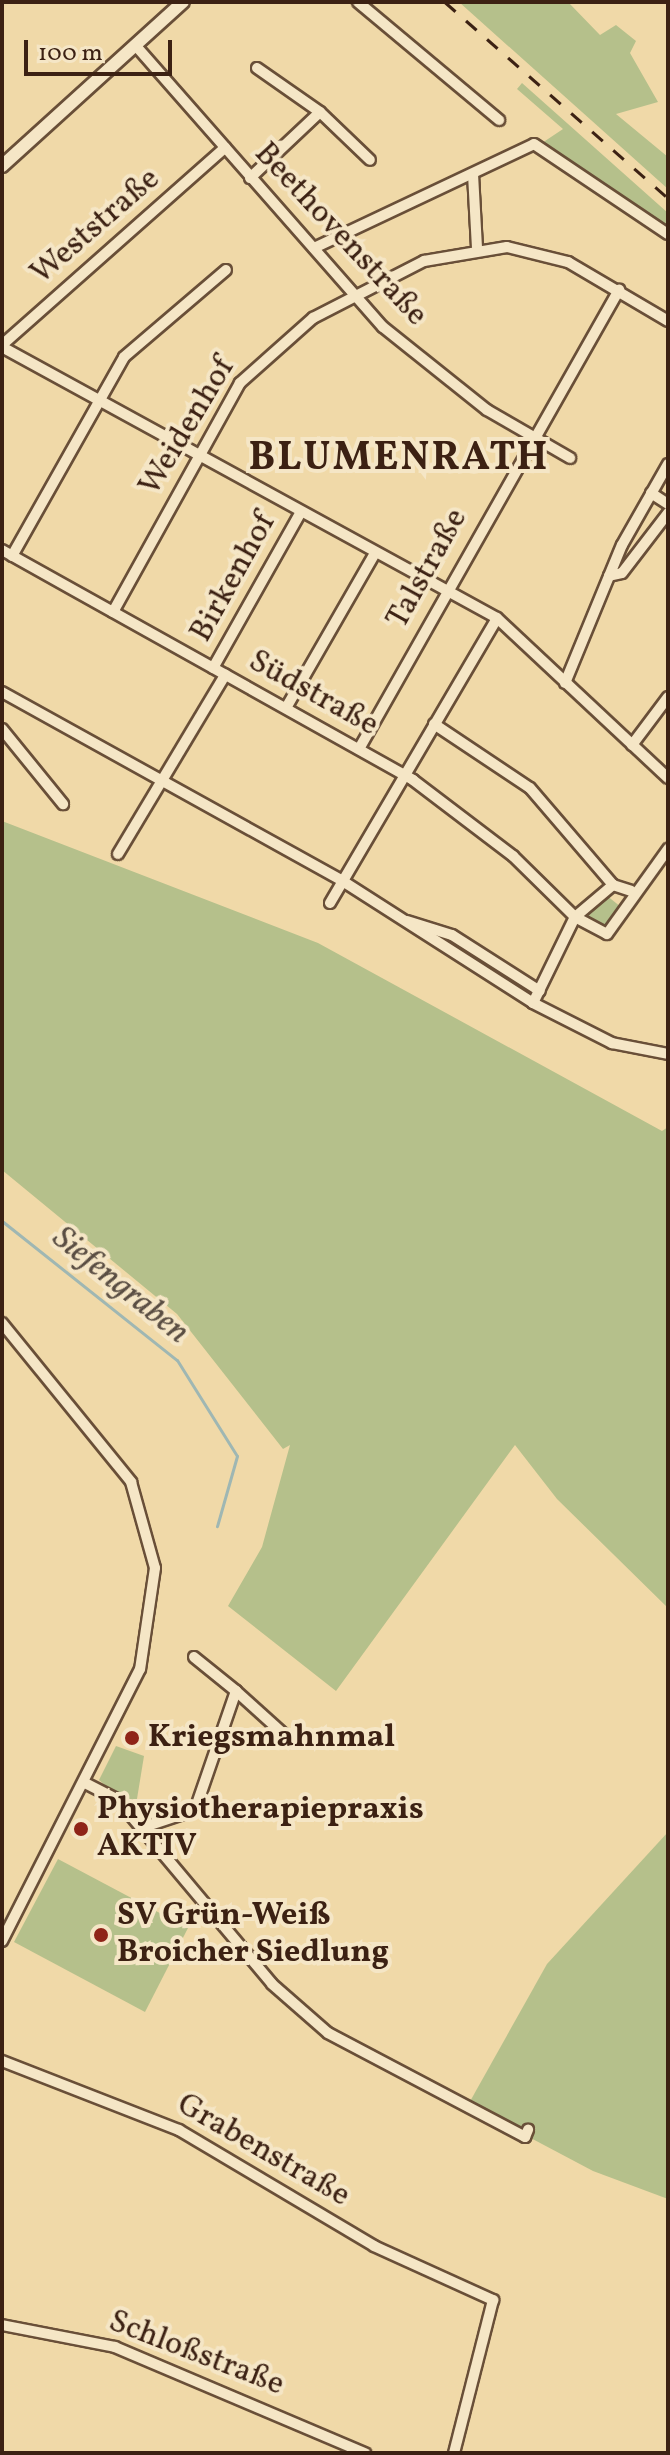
<!DOCTYPE html>
<html>
<head>
<meta charset="utf-8">
<style>
	body { margin:0 }
	#map { position:relative; width:670px; height:2455px; overflow:hidden; background:#f0d9a8; font-family:Vollkorn,serif }
	div>[style] { position:absolute }
	[style*='--x'] { left:calc(var(--x)*1px); top:calc(var(--y)*1px); width:calc(var(--w)*1px); rotate:calc(var(--a)*1deg) }
	.green>* { inset:0; background:#b5c08b }
	.stream>* { height:3px; margin:-1.5px; padding:0 1.5px; transform-origin:1.5px; border-radius:1.5px; background:#9fb7b3 }
	.roads { filter:drop-shadow(2px 0 #694f38) drop-shadow(-2px 0 #694f38) drop-shadow(0 2px #694f38) drop-shadow(0 -2px #694f38) }
	.minor>* { height:10px; margin:-5px; padding:0 5px; transform-origin:5px; border-radius:5px; background:#f5e6c6 }
	.tertiary>* { height:12px; margin:-6px; padding:0 6px; transform-origin:6px; border-radius:6px; background:#f5e6c6 }
	.rail>* { height:3px; margin-top:-1.5px; transform-origin:0; background:repeating-linear-gradient(90deg,#3c2113 0 14px,transparent 0 28px) }
	.dots>* { width:22px; height:22px; translate:-50% -50%; box-sizing:border-box; border:4px solid #f5e6c6; border-radius:50% }
	span { translate:-50% -50%; white-space:nowrap; text-align:center; line-height:1.15; -webkit-text-stroke:8px #f5e6c6; paint-order:stroke }
	.street-label { font-size:32px; color:#3c2113 }
	.poi-label { font-size:32px; color:#3c2113; font-weight:700 }
	.left { translate:0 -50%; text-align:left }
	.water-label { font-size:34px; color:#5a4e43; font-style:italic }
	.district-label { font-size:40px; color:#3c2113; font-weight:700; letter-spacing:2px }
	.frame { position:absolute; inset:0; border:4px solid #3c2113; pointer-events:none }
	.scale { position:absolute; left:24px; top:40px; width:148px; height:36px; box-sizing:border-box; border:4px solid #3c2113; border-top:0; padding-left:10px; font-size:24px; line-height:28px; white-space:nowrap; color:#3c2113; -webkit-text-stroke:6px #f5e6c6; paint-order:stroke }
</style>
</head>
<body>
<div id="map">
	<div class="green">
		<div style="clip-path:polygon(459px 2px,568px 2px,600px 35px,616px 25px,636px 41px,630px 53px,658px 102px,616px 114px,668px 157px,668px 189px)"></div>
		<div style="clip-path:polygon(522px 83px,668px 213px,668px 230px,542px 143px,563px 129px,517px 89px)"></div>
		<div style="clip-path:polygon(2px 821px,318px 943px,662px 1131px,668px 1127px,668px 1608px,557px 1499px,515px 1445px,336px 1691px,228px 1606px,262px 1547px,290px 1445px,283px 1449px,177px 1314px,2px 1170px)"></div>
		<div style="clip-path:polygon(606px 895px,621px 907px,609px 929px,581px 914px)"></div>
		<div style="clip-path:polygon(116px 1746px,144px 1756px,135px 1811px,99px 1780px)"></div>
		<div style="clip-path:polygon(668px 1832px,668px 2199px,593px 2171px,468px 2105px,547px 1964px)"></div>
		<div style="clip-path:polygon(58px 1859px,188px 1928px,145px 2012px,14px 1942px)"></div>
	</div>
	<div class="stream">
		<div style="--x:2;--y:1221;--w:223;--a:38.5"></div>
		<div style="--x:177;--y:1360;--w:113;--a:58"></div>
		<div style="--x:237;--y:1456;--w:73;--a:105.9"></div>
	</div>
	<div class="roads">
		<div class="minor">
			<div style="--x:358;--y:2;--w:184;--a:39.9"></div>
			<div style="--x:136;--y:46;--w:374;--a:48.7"></div>
			<div style="--x:383;--y:327;--w:133;--a:38.6"></div>
			<div style="--x:487;--y:410;--w:96;--a:30"></div>
			<div style="--x:257;--y:68;--w:77;--a:34.9"></div>
			<div style="--x:473;--y:174;--w:73;--a:86.9"></div>
			<div style="--x:250;--y:178;--w:96;--a:-43.3"></div>
			<div style="--x:320;--y:112;--w:69;--a:43.8"></div>
			<div style="--x:314;--y:248;--w:243;--a:-25.3"></div>
			<div style="--x:534;--y:144;--w:161;--a:33.9"></div>
			<div style="--x:2;--y:345;--w:298;--a:-41.5"></div>
			<div style="--x:2;--y:347;--w:564;--a:28.7"></div>
			<div style="--x:497;--y:618;--w:234;--a:43.1"></div>
			<div style="--x:651;--y:493;--w:20;--a:33"></div>
			<div style="--x:2;--y:550;--w:471;--a:29.2"></div>
			<div style="--x:413;--y:780;--w:126;--a:37.2"></div>
			<div style="--x:513;--y:856;--w:87;--a:44.5"></div>
			<div style="--x:575;--y:917;--w:50;--a:-40.1"></div>
			<div style="--x:12;--y:556;--w:228;--a:-60.6"></div>
			<div style="--x:124;--y:357;--w:134;--a:-40.5"></div>
			<div style="--x:609;--y:576;--w:13;--a:-13"></div>
			<div style="--x:622;--y:573;--w:76;--a:-52.5"></div>
			<div style="--x:113;--y:612;--w:262;--a:-61"></div>
			<div style="--x:240;--y:383;--w:98;--a:-41.7"></div>
			<div style="--x:313;--y:318;--w:125;--a:-27.2"></div>
			<div style="--x:424;--y:261;--w:84;--a:-9.6"></div>
			<div style="--x:507;--y:247;--w:63;--a:13.8"></div>
			<div style="--x:568;--y:262;--w:116;--a:30.5"></div>
			<div style="--x:213;--y:668;--w:179;--a:-60.6"></div>
			<div style="--x:565;--y:683;--w:149;--a:-67.6"></div>
			<div style="--x:622;--y:545;--w:93;--a:-60.4"></div>
			<div style="--x:2;--y:692;--w:388;--a:29"></div>
			<div style="--x:341;--y:880;--w:228;--a:32.6"></div>
			<div style="--x:533;--y:1003;--w:89;--a:26.9"></div>
			<div style="--x:612;--y:1043;--w:57;--a:11.1"></div>
			<div style="--x:286;--y:708;--w:179;--a:-60.1"></div>
			<div style="--x:434;--y:724;--w:115;--a:33.7"></div>
			<div style="--x:530;--y:788;--w:128;--a:49.4"></div>
			<div style="--x:613;--y:885;--w:19;--a:18"></div>
			<div style="--x:2;--y:729;--w:97;--a:50.9"></div>
			<div style="--x:632;--y:745;--w:60;--a:-53.1"></div>
			<div style="--x:359;--y:749;--w:528;--a:-60.47"></div>
			<div style="--x:118;--y:854;--w:209;--a:-59.1"></div>
			<div style="--x:330;--y:903;--w:330;--a:-59.6"></div>
			<div style="--x:407;--y:921;--w:47;--a:17.3"></div>
			<div style="--x:452;--y:935;--w:104;--a:32.5"></div>
			<div style="--x:533;--y:1003;--w:96;--a:-64"></div>
			<div style="--x:575;--y:917;--w:36;--a:28"></div>
			<div style="--x:607;--y:934;--w:105;--a:-54.3"></div>
			<div style="--x:2;--y:1323;--w:205;--a:50.9"></div>
			<div style="--x:131;--y:1482;--w:89;--a:74.4"></div>
			<div style="--x:155;--y:1568;--w:102;--a:98.4"></div>
			<div style="--x:140;--y:1669;--w:305;--a:116.9"></div>
			<div style="--x:236;--y:1691;--w:70;--a:42.1"></div>
			<div style="--x:87;--y:1784;--w:34;--a:27"></div>
			<div style="--x:117;--y:1799;--w:241;--a:50"></div>
			<div style="--x:272;--y:1984;--w:74;--a:41.2"></div>
			<div style="--x:328;--y:2033;--w:223;--a:27.8"></div>
			<div style="--x:525;--y:2137;--w:8;--a:-67"></div>
			<div style="--x:141;--y:1828;--w:57;--a:-18.4"></div>
			<div style="--x:195;--y:1810;--w:126;--a:-71"></div>
			<div style="--x:236;--y:1691;--w:54;--a:-141"></div>
			<div style="--x:2;--y:2061;--w:190;--a:21.3"></div>
			<div style="--x:179;--y:2130;--w:227;--a:30.7"></div>
			<div style="--x:374;--y:2246;--w:131;--a:24.4"></div>
			<div style="--x:493;--y:2300;--w:158;--a:104.3"></div>
			<div style="--x:2;--y:2325;--w:115;--a:11"></div>
			<div style="--x:115;--y:2347;--w:272;--a:23"></div>
		</div>
		<div class="tertiary">
			<div style="--x:2;--y:166;--w:244;--a:-42.2"></div>
		</div>
	</div>
	<div class="rail">
		<div style="--x:445;--y:2;--w:297;--a:41.3"></div>
	</div>
	<div class="dots">
		<div style="left:132px;top:1738px;background:#8f2418"></div>
		<div style="left:81px;top:1829px;background:#8f2418"></div>
		<div style="left:101px;top:1935px;background:#8f2418"></div>
	</div>
	<div class="street-label">
		<span style="left:96px;top:227px;rotate:-41deg">Weststraße</span>
		<span style="left:340px;top:235px;rotate:47deg">Beethovenstraße</span>
		<span style="left:188px;top:427px;rotate:-59deg">Weidenhof</span>
		<span style="left:428px;top:569px;rotate:-61deg">Talstraße</span>
		<span style="left:234px;top:578px;rotate:-61deg">Birkenhof</span>
		<span style="left:313px;top:694px;rotate:29deg">Südstraße</span>
		<span style="left:263px;top:2151px;rotate:30deg">Grabenstraße</span>
		<span style="left:196px;top:2354px;rotate:21deg">Schloßstraße</span>
	</div>
	<div class="poi-label">
		<span class="left" style="left:148px;top:1738px">Kriegsmahnmal</span>
		<span class="left" style="left:97px;top:1829px">Physiotherapiepraxis<br>AKTIV</span>
		<span class="left" style="left:117px;top:1935px">SV Grün-Weiß<br>Broicher Siedlung</span>
	</div>
	<div class="water-label">
		<span style="left:120px;top:1286px;rotate:39deg">Siefengraben</span>
	</div>
	<div class="district-label">
		<span style="left:399px;top:459px">BLUMENRATH</span>
	</div>
	<div class="frame"></div>
	<div class="scale">100 m</div>
</div>
</body>
</html>
